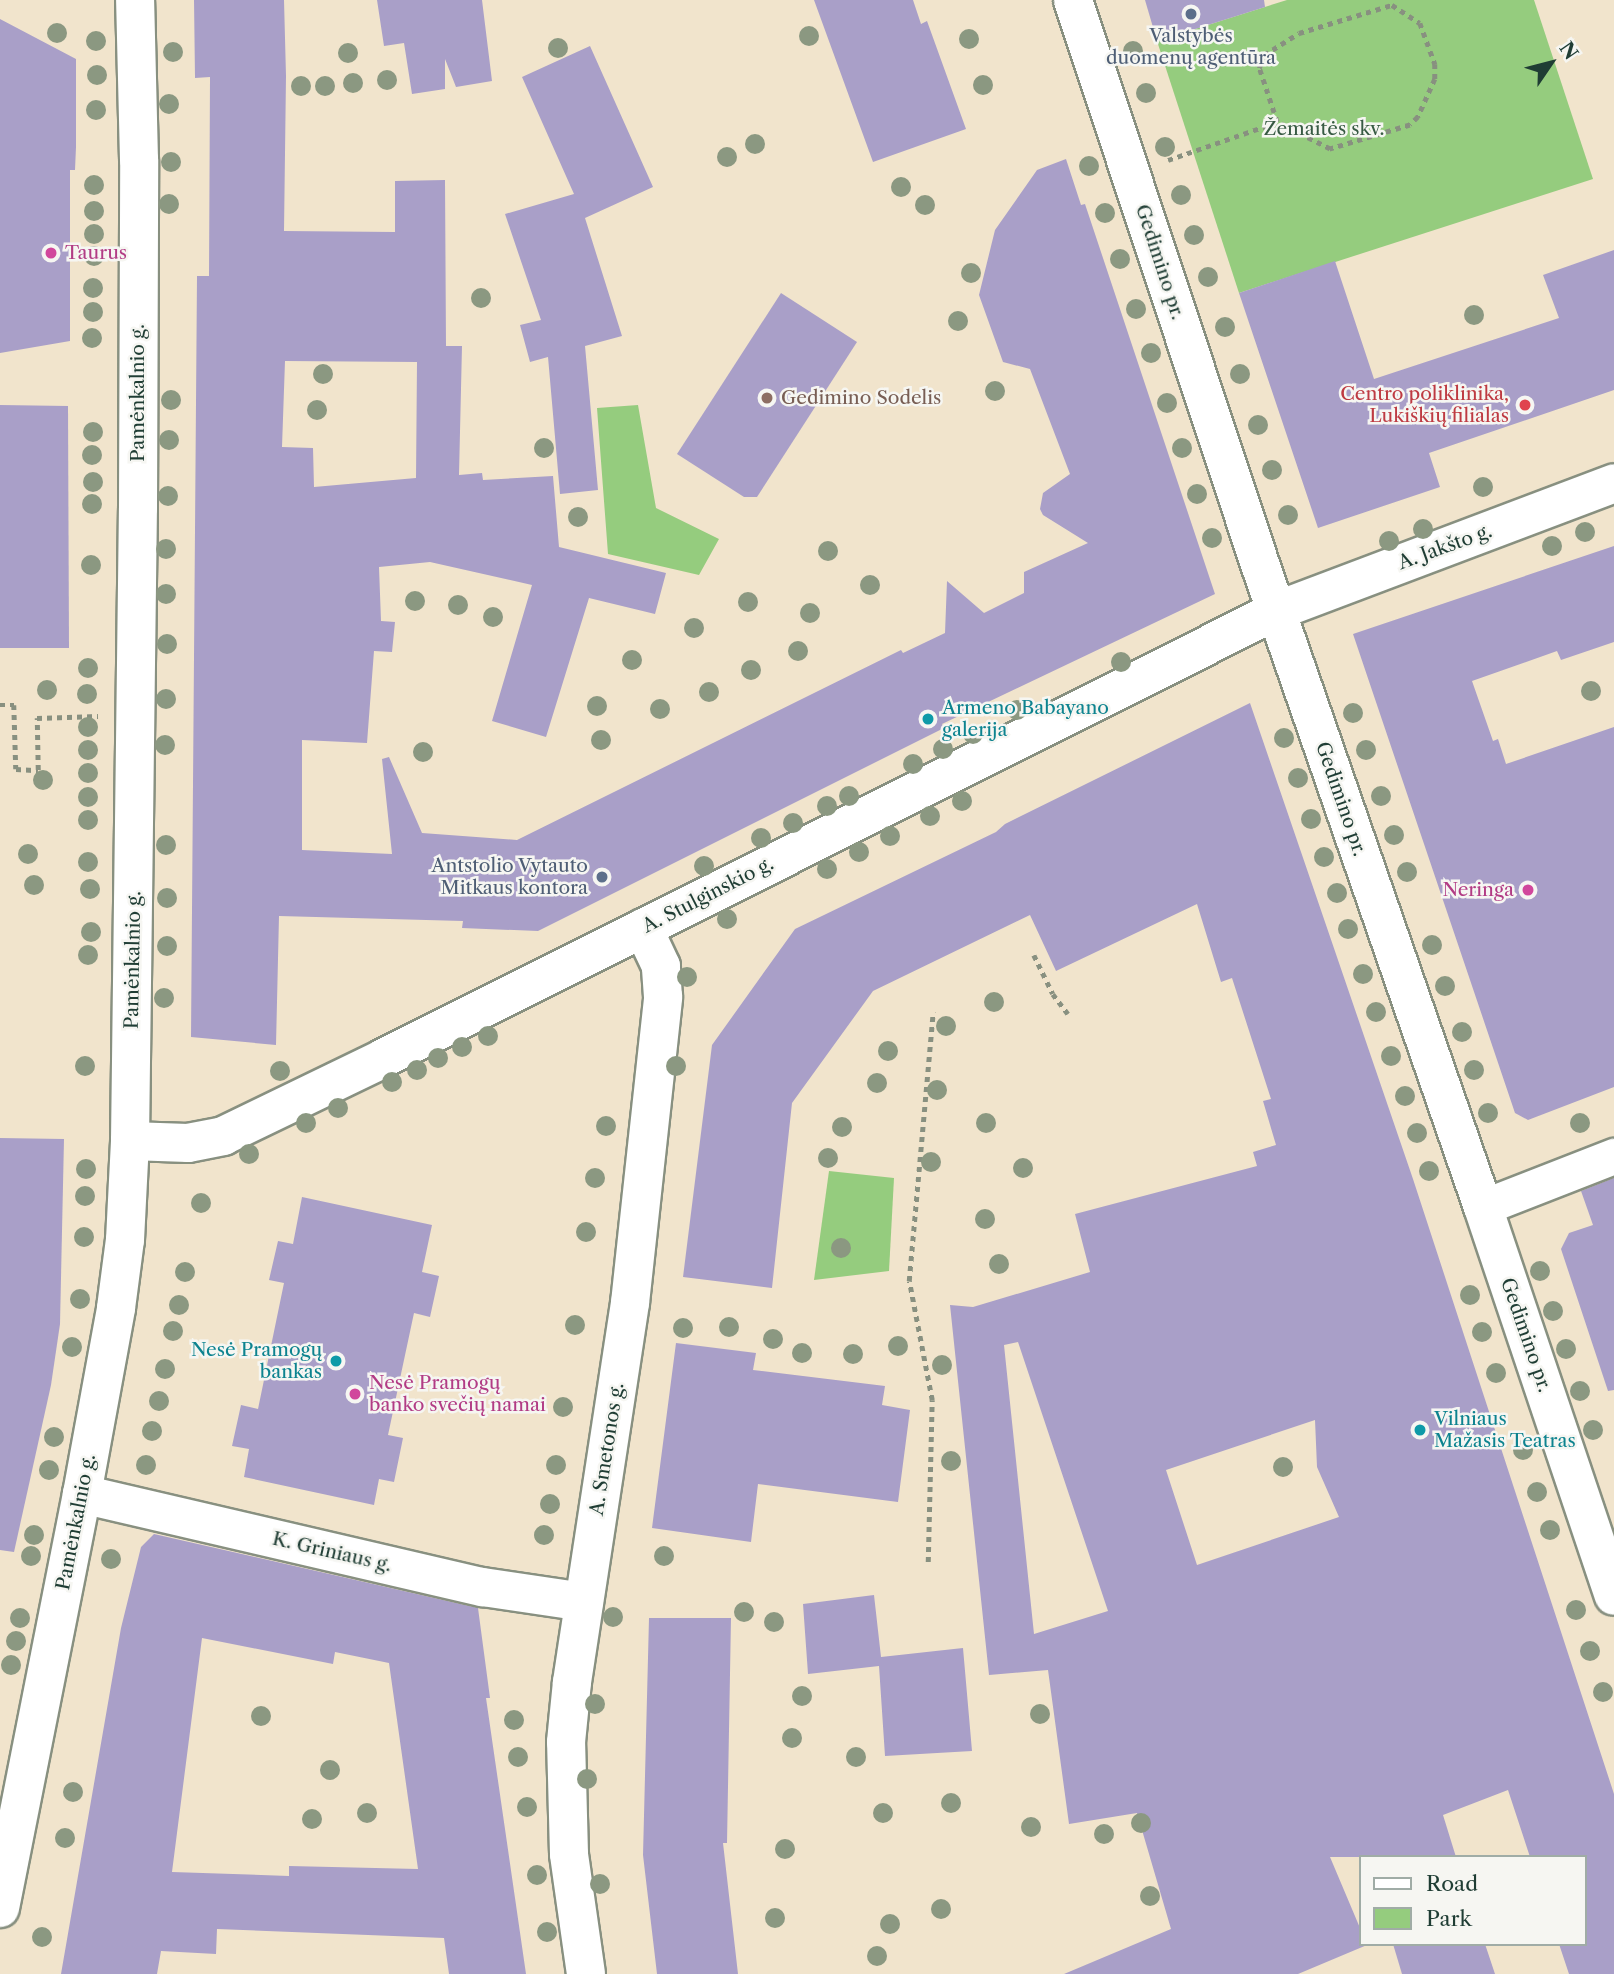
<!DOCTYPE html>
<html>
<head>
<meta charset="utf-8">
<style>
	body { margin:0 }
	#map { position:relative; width:1614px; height:1974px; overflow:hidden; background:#f1e4cc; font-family:"Libre Caslon Text",serif }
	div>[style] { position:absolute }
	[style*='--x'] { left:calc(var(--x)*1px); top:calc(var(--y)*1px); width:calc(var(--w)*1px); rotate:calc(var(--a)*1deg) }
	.green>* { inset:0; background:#95cc7e }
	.building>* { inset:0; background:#a99fc8 }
	.path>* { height:4.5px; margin-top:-2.25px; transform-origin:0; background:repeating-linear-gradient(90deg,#889080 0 5px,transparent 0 10px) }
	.roads { filter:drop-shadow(2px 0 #889080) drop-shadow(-2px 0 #889080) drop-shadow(0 2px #889080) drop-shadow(0 -2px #889080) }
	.pedestrian>* { height:35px; margin:-17.5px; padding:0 17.5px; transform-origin:17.5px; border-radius:17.5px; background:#fff }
	.minor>* { height:38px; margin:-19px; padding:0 19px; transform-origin:19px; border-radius:19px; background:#fff }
	.secondary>* { height:38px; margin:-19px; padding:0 19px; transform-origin:19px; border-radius:19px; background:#fff }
	.primary>* { height:38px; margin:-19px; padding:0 19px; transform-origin:19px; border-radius:19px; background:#fff }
	.trees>* { width:20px; height:20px; margin:-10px; border-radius:50%; background:#8b9881 }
	.dots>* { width:19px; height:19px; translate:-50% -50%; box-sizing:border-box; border:4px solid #f6f6f2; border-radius:50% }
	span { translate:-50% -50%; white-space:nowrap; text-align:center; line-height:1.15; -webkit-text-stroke:5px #f6f6f2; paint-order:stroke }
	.service-label { font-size:19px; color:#4e5e75 }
	.right { translate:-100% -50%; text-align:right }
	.park-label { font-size:19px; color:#375a43 }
	.hotel-label { font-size:19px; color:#b23c85 }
	.left { translate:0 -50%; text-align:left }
	.street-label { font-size:19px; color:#1f3d34 }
	.health-label { font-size:19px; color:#be3a42 }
	.education-label { font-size:19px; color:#785e54 }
	.culture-label { font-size:19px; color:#0d838f }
	.legend { position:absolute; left:1359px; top:1855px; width:228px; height:91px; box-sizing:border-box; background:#f6f6f2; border:2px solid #a0aca6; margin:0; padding:9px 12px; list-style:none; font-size:21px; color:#1f3d34 }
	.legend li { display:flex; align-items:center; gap:14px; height:35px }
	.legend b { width:35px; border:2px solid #a0aca6 }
	.north { position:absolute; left:1516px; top:28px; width:70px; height:70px; -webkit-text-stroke:5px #f6f6f2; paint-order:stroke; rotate:55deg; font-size:19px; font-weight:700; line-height:28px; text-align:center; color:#1f3d34 }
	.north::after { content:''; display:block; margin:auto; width:24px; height:32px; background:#1f3d34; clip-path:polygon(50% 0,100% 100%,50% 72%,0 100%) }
</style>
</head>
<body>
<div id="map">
	<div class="green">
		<div style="clip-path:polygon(1287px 0,1534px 0,1593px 179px,1239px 293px,1157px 41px)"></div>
		<div style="clip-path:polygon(638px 405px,656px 508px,719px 539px,699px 575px,608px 554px,597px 408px)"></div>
		<div style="clip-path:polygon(829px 1171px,894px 1178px,889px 1271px,814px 1280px)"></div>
	</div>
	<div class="building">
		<div style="clip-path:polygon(evenodd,194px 0,284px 0,286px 76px,284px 231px,395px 232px,395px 181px,445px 180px,446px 346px,462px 346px,459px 475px,482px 473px,483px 480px,553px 476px,559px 547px,666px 573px,655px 614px,589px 598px,546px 737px,492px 721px,532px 585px,430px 562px,379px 567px,381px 621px,395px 622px,392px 652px,374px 651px,367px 743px,302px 740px,302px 850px,392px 854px,382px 759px,389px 757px,422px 833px,517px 840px,901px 650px,903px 653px,945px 633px,947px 581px,984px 613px,1024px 593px,1024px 572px,1088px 543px,1043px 515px,1040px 509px,1043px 493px,1070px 474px,1030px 369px,1003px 362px,979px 295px,995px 230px,1037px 170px,1066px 159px,1081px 205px,1085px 204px,1215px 594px,942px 724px,944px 728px,538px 931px,462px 928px,463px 921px,279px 916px,276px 1045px,191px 1037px,197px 276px,209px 276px,210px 77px,195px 78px,194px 0,285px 361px,417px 362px,416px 478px,314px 487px,313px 448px,282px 447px,285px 361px)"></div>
		<div style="clip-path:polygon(377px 0,482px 0,492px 81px,456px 87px,445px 59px,445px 89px,412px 94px,404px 43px,384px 46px)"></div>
		<div style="clip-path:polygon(814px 0,913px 0,921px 24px,927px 21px,966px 129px,873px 162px)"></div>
		<div style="clip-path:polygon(1145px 0,1264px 0,1265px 7px,1157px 41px)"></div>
		<div style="clip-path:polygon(0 19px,76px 59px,76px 147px,75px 170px,70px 170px,70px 341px,0 353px)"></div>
		<div style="clip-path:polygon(590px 46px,653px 187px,585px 218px,622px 336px,585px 346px,598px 490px,560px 494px,548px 357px,530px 362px,520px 325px,541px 320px,505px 214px,574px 194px,522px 77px)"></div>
		<div style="clip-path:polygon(1614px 250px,1614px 390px,1429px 453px,1440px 487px,1318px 528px,1239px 293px,1335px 261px,1374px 379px,1559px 318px,1543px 275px)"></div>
		<div style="clip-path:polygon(781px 293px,857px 342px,757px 497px,744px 497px,677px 454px)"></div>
		<div style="clip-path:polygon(0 405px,68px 406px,69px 648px,0 648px)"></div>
		<div style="clip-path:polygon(1614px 546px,1614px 642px,1561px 660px,1557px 651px,1472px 681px,1493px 741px,1498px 739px,1506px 764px,1614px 727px,1614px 1087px,1528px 1120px,1515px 1113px,1353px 634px)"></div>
		<div style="clip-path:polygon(evenodd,1250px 703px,1413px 1179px,1614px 1794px,1614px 1974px,1569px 1974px,1559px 1944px,1584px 1944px,1584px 1857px,1530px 1857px,1508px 1790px,1443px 1815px,1456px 1857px,1330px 1857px,1360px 1928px,1360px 1944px,1367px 1945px,1298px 1974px,1064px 1974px,1171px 1929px,1137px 1813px,1069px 1824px,1048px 1670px,989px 1675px,950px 1305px,973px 1307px,1090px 1272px,1075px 1214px,1257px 1166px,1253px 1152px,1276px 1145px,1263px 1101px,1271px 1099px,1232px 978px,1221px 982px,1197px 904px,1056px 971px,1030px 915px,873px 991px,792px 1103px,772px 1288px,683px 1277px,712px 1045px,795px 929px,996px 832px,1005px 824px,1250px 703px,1018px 1342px,1108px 1611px,1034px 1634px,1004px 1345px,1018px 1342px,1250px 703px,1315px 1420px,1317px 1467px,1339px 1517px,1197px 1565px,1166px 1470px,1315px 1420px)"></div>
		<div style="clip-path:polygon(0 1138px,64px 1139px,60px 1324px,51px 1385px,14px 1552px,0 1550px)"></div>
		<div style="clip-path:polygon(1614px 1178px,1614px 1390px,1608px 1391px,1561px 1249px,1569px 1233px,1593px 1225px,1581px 1191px)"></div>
		<div style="clip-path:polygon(302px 1197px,432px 1225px,422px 1272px,439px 1276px,430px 1317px,414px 1313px,388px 1435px,403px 1438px,394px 1482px,379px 1479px,374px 1505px,244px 1477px,249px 1449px,232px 1446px,241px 1405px,258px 1409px,284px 1283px,269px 1280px,278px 1241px,293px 1244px)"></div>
		<div style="clip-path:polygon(676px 1343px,756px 1353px,753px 1370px,885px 1386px,882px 1405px,910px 1410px,898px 1502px,758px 1484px,751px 1542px,652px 1528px)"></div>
		<div style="clip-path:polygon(evenodd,154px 1534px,478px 1608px,490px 1698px,486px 1698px,526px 1974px,449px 1974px,444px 1938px,217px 1929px,216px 1954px,161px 1951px,157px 1974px,61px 1974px,121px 1628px,141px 1547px,154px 1534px,202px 1638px,333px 1664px,335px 1652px,389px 1663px,418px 1869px,289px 1866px,289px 1876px,172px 1872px,202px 1638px)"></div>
		<div style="clip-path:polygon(874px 1595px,881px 1657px,963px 1648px,972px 1751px,885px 1756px,879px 1666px,808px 1674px,803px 1604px)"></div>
		<div style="clip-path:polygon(649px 1618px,731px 1618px,727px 1843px,723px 1843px,738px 1974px,657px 1974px,643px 1855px)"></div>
		<div style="clip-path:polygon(1393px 1944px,1485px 1944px,1495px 1974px,1402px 1974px)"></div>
	</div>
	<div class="path">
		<div style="--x:1392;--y:5;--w:33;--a:33"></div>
		<div style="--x:1420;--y:23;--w:44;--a:69.9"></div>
		<div style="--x:1435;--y:64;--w:15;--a:90"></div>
		<div style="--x:1435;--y:79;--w:42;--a:114.1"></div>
		<div style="--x:1418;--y:117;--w:11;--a:135"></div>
		<div style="--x:1410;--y:125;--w:84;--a:163.3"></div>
		<div style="--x:1330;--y:149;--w:59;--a:-153"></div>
		<div style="--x:1277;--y:122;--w:57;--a:-108.4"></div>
		<div style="--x:1259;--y:68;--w:14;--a:-69"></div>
		<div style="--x:1264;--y:55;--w:41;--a:-32.2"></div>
		<div style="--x:1299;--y:33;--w:97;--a:-16.8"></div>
		<div style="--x:1168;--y:160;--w:115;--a:-19.2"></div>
		<div style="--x:0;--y:705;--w:14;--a:0"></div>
		<div style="--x:14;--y:705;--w:64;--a:88.2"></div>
		<div style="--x:16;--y:769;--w:22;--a:3"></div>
		<div style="--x:38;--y:770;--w:52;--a:-91.1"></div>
		<div style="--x:37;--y:718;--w:61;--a:-1.9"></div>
		<div style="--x:1034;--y:955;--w:43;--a:64"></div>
		<div style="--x:1053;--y:994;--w:25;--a:53"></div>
		<div style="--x:928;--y:1562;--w:162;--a:-88.6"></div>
		<div style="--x:932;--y:1400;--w:121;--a:-100.9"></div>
		<div style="--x:909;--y:1281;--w:270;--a:-84.9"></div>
	</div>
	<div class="roads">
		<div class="pedestrian">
			<div style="--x:1483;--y:1207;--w:141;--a:-21.3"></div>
		</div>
		<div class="minor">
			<div style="--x:82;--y:1494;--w:412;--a:13.1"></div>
			<div style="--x:483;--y:1587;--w:102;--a:8.4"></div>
			<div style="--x:586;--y:1974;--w:121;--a:-98.1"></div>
			<div style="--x:569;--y:1854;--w:112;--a:-91.5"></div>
			<div style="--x:566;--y:1742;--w:60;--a:-84.3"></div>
			<div style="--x:572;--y:1682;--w:383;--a:-81.3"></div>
			<div style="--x:630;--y:1303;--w:308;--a:-83.8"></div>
			<div style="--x:663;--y:997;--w:31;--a:-94"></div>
			<div style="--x:661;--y:966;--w:42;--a:-115.3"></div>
		</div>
		<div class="secondary">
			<div style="--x:1073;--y:0;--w:597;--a:71.66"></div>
			<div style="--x:1261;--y:567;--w:677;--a:70.87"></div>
			<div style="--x:1483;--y:1207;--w:410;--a:71.4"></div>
			<div style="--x:130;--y:1141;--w:58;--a:2"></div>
			<div style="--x:188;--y:1143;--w:36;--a:-11"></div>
			<div style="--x:223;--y:1136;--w:179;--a:-25.8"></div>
			<div style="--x:384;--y:1058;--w:998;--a:-26.62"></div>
			<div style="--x:1276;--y:611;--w:361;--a:-20.7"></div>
		</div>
		<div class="primary">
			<div style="--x:0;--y:1908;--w:422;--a:-78.8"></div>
			<div style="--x:82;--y:1494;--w:189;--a:-79.6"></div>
			<div style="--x:116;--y:1308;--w:69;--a:-82.5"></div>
			<div style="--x:125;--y:1240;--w:99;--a:-87.1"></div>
			<div style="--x:130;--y:1141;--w:633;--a:-89.28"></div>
			<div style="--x:138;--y:508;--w:348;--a:-89.8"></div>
			<div style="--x:139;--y:160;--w:160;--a:-91.4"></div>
		</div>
	</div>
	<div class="trees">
		<div style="left:57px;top:33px"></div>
		<div style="left:809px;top:36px"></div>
		<div style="left:969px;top:39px"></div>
		<div style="left:96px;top:41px"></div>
		<div style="left:558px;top:48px"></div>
		<div style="left:1133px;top:51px"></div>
		<div style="left:173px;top:52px"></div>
		<div style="left:348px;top:53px"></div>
		<div style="left:97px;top:75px"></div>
		<div style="left:387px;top:80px"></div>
		<div style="left:353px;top:83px"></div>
		<div style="left:983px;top:85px"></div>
		<div style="left:301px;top:86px"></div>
		<div style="left:325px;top:86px"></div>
		<div style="left:1146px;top:93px"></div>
		<div style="left:169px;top:104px"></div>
		<div style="left:96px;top:110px"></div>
		<div style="left:755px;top:144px"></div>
		<div style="left:1165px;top:147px"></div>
		<div style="left:727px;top:157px"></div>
		<div style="left:171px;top:162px"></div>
		<div style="left:1089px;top:166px"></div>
		<div style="left:94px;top:185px"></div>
		<div style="left:901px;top:187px"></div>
		<div style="left:1181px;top:195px"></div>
		<div style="left:169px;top:204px"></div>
		<div style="left:925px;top:205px"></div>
		<div style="left:94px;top:211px"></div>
		<div style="left:1105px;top:213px"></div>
		<div style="left:94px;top:234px"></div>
		<div style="left:1194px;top:235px"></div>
		<div style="left:94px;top:256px"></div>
		<div style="left:1120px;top:259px"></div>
		<div style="left:971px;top:273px"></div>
		<div style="left:1208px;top:277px"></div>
		<div style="left:93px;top:288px"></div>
		<div style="left:481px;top:298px"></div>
		<div style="left:1136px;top:309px"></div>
		<div style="left:93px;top:312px"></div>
		<div style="left:1474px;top:315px"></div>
		<div style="left:958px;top:321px"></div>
		<div style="left:1225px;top:327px"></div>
		<div style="left:92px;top:338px"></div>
		<div style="left:1151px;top:353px"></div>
		<div style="left:323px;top:374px"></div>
		<div style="left:1240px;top:374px"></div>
		<div style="left:995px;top:391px"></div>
		<div style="left:171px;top:400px"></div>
		<div style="left:1167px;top:403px"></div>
		<div style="left:317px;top:410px"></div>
		<div style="left:1258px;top:425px"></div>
		<div style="left:93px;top:432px"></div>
		<div style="left:169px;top:440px"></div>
		<div style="left:544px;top:448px"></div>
		<div style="left:1182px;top:448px"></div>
		<div style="left:92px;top:455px"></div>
		<div style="left:1272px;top:470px"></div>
		<div style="left:93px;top:482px"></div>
		<div style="left:1483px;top:487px"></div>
		<div style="left:1197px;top:494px"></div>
		<div style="left:168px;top:496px"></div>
		<div style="left:92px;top:504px"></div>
		<div style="left:1288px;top:515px"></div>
		<div style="left:578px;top:517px"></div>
		<div style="left:1423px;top:529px"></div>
		<div style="left:1585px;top:532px"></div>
		<div style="left:1212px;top:538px"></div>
		<div style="left:1389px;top:541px"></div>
		<div style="left:1552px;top:546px"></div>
		<div style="left:166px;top:549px"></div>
		<div style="left:828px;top:551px"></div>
		<div style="left:91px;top:565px"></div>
		<div style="left:870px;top:585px"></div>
		<div style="left:166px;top:594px"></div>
		<div style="left:415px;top:601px"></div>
		<div style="left:748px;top:602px"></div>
		<div style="left:458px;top:605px"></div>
		<div style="left:810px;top:613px"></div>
		<div style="left:493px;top:617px"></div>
		<div style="left:694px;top:628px"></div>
		<div style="left:167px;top:644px"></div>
		<div style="left:798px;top:651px"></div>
		<div style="left:632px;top:660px"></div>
		<div style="left:1121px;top:662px"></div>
		<div style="left:88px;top:668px"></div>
		<div style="left:751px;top:670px"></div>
		<div style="left:47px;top:690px"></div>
		<div style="left:1591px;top:691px"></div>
		<div style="left:709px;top:692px"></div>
		<div style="left:87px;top:694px"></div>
		<div style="left:166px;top:699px"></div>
		<div style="left:597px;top:706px"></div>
		<div style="left:660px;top:709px"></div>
		<div style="left:1017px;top:710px"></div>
		<div style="left:1353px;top:713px"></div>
		<div style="left:88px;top:727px"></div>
		<div style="left:973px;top:734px"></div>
		<div style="left:1284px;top:738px"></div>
		<div style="left:601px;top:740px"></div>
		<div style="left:165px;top:745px"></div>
		<div style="left:943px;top:749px"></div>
		<div style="left:88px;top:750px"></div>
		<div style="left:1366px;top:750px"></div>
		<div style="left:423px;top:752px"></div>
		<div style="left:913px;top:764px"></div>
		<div style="left:88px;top:773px"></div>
		<div style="left:1298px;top:778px"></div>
		<div style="left:43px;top:780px"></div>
		<div style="left:849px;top:796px"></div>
		<div style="left:1381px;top:796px"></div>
		<div style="left:88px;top:797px"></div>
		<div style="left:962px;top:801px"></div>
		<div style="left:827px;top:806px"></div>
		<div style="left:930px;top:816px"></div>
		<div style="left:1311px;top:819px"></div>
		<div style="left:88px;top:820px"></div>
		<div style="left:793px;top:823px"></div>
		<div style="left:1394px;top:835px"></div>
		<div style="left:890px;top:836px"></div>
		<div style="left:761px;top:838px"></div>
		<div style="left:166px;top:845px"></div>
		<div style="left:859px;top:852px"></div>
		<div style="left:28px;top:854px"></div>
		<div style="left:1324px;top:857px"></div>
		<div style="left:88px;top:862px"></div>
		<div style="left:704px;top:866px"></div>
		<div style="left:827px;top:869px"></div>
		<div style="left:1407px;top:872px"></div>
		<div style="left:34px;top:885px"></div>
		<div style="left:90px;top:889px"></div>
		<div style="left:1337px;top:893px"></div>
		<div style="left:167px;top:898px"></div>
		<div style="left:727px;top:919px"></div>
		<div style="left:1348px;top:929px"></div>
		<div style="left:91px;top:932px"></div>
		<div style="left:1432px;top:945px"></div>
		<div style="left:167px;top:946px"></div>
		<div style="left:88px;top:955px"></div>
		<div style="left:1363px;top:974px"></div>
		<div style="left:687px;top:977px"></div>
		<div style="left:1445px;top:986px"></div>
		<div style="left:164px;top:998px"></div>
		<div style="left:994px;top:1002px"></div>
		<div style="left:1376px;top:1012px"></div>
		<div style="left:946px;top:1026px"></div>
		<div style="left:1462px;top:1032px"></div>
		<div style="left:488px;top:1036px"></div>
		<div style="left:462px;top:1047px"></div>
		<div style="left:888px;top:1051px"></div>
		<div style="left:1391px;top:1056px"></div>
		<div style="left:438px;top:1058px"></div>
		<div style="left:85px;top:1066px"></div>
		<div style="left:676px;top:1066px"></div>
		<div style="left:417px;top:1070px"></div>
		<div style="left:1474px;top:1070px"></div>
		<div style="left:280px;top:1071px"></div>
		<div style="left:392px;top:1082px"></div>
		<div style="left:877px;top:1083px"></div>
		<div style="left:937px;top:1090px"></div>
		<div style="left:1405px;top:1096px"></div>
		<div style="left:338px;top:1108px"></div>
		<div style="left:1488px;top:1113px"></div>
		<div style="left:306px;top:1123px"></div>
		<div style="left:986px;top:1123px"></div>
		<div style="left:1580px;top:1123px"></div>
		<div style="left:606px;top:1126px"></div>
		<div style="left:842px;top:1127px"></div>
		<div style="left:1417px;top:1133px"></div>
		<div style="left:249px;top:1154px"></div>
		<div style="left:828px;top:1158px"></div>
		<div style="left:931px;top:1162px"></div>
		<div style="left:1023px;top:1168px"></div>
		<div style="left:86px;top:1169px"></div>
		<div style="left:1429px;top:1171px"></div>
		<div style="left:595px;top:1178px"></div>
		<div style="left:85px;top:1196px"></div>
		<div style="left:201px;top:1203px"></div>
		<div style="left:985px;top:1219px"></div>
		<div style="left:586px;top:1232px"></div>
		<div style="left:84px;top:1237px"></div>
		<div style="left:841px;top:1248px"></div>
		<div style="left:999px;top:1264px"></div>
		<div style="left:1540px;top:1271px"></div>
		<div style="left:185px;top:1272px"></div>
		<div style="left:1470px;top:1295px"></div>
		<div style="left:80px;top:1299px"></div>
		<div style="left:179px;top:1305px"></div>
		<div style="left:1553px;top:1311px"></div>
		<div style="left:575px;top:1325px"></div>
		<div style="left:729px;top:1327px"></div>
		<div style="left:683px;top:1328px"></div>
		<div style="left:173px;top:1331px"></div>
		<div style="left:1482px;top:1332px"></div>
		<div style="left:773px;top:1339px"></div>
		<div style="left:898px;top:1346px"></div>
		<div style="left:72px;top:1347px"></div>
		<div style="left:1566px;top:1349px"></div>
		<div style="left:802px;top:1353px"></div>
		<div style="left:853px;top:1354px"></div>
		<div style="left:942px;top:1365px"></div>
		<div style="left:165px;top:1369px"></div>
		<div style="left:1496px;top:1373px"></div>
		<div style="left:1580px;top:1391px"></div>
		<div style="left:159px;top:1401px"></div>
		<div style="left:563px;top:1407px"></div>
		<div style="left:1593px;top:1430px"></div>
		<div style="left:152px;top:1431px"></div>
		<div style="left:54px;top:1437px"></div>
		<div style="left:1523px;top:1450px"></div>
		<div style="left:951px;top:1461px"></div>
		<div style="left:146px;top:1465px"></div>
		<div style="left:556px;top:1465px"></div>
		<div style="left:1283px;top:1467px"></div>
		<div style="left:49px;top:1470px"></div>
		<div style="left:1537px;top:1492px"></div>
		<div style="left:550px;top:1504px"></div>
		<div style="left:1550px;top:1530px"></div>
		<div style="left:34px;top:1535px"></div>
		<div style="left:544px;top:1535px"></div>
		<div style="left:31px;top:1556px"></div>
		<div style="left:664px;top:1556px"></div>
		<div style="left:111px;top:1559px"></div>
		<div style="left:1576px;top:1610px"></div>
		<div style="left:744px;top:1612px"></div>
		<div style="left:613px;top:1617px"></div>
		<div style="left:20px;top:1618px"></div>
		<div style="left:774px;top:1622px"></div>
		<div style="left:16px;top:1641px"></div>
		<div style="left:1590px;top:1651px"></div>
		<div style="left:11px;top:1665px"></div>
		<div style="left:1603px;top:1692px"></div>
		<div style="left:802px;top:1696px"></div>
		<div style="left:595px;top:1704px"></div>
		<div style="left:1040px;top:1714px"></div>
		<div style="left:261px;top:1716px"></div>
		<div style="left:514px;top:1720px"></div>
		<div style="left:792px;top:1738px"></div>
		<div style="left:518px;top:1757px"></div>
		<div style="left:856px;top:1757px"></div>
		<div style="left:330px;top:1770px"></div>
		<div style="left:587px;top:1779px"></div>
		<div style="left:73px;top:1792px"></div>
		<div style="left:951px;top:1803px"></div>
		<div style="left:527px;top:1807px"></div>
		<div style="left:367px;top:1813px"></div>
		<div style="left:883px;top:1813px"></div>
		<div style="left:312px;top:1819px"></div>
		<div style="left:1141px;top:1823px"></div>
		<div style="left:1031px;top:1827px"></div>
		<div style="left:1104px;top:1834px"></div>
		<div style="left:65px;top:1838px"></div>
		<div style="left:785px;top:1849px"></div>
		<div style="left:537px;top:1875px"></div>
		<div style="left:600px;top:1884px"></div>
		<div style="left:1150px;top:1896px"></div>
		<div style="left:941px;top:1909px"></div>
		<div style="left:775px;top:1918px"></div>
		<div style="left:890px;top:1924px"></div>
		<div style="left:547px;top:1932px"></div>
		<div style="left:42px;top:1937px"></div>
		<div style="left:877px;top:1956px"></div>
	</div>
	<div class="dots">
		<div style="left:1191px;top:14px;background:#5c6f8a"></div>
		<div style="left:51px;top:253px;background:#d1479c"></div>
		<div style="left:767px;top:398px;background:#8d6e63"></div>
		<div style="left:1525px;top:405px;background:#e0444e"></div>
		<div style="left:928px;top:719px;background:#0f9aa8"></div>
		<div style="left:602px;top:877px;background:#5c6f8a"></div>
		<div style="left:1528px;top:890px;background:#d1479c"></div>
		<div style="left:336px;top:1361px;background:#0f9aa8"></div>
		<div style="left:355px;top:1394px;background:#d1479c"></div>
		<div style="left:1420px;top:1430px;background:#0f9aa8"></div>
	</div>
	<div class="service-label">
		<span style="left:1191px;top:47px">Valstybės<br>duomenų agentūra</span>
		<span class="right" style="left:588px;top:877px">Antstolio Vytauto<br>Mitkaus kontora</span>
	</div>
	<div class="park-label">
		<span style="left:1324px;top:129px">Žemaitės skv.</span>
	</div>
	<div class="hotel-label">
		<span class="left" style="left:65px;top:253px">Taurus</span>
		<span class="right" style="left:1514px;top:890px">Neringa</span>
		<span class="left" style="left:369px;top:1394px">Nesė Pramogų<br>banko svečių namai</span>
	</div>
	<div class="street-label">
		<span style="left:1160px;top:262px;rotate:72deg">Gedimino pr.</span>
		<span style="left:138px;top:393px;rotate:-90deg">Pamėnkalnio g.</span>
		<span style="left:1445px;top:547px;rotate:-20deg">A. Jakšto g.</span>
		<span style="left:1341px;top:799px;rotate:71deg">Gedimino pr.</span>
		<span style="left:708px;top:895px;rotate:-27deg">A. Stulginskio g.</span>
		<span style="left:133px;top:960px;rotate:-89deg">Pamėnkalnio g.</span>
		<span style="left:1526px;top:1335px;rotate:71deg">Gedimino pr.</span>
		<span style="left:607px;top:1449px;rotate:-81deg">A. Smetonos g.</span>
		<span style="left:76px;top:1522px;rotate:-79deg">Pamėnkalnio g.</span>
		<span style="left:332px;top:1552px;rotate:13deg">K. Griniaus g.</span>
	</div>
	<div class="health-label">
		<span class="right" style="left:1509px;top:405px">Centro poliklinika,<br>Lukiškių filialas</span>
	</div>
	<div class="education-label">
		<span class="left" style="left:781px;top:398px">Gedimino Sodelis</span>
	</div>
	<div class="culture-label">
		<span class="left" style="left:942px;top:719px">Armeno Babayano<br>galerija</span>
		<span class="right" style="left:322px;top:1361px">Nesė Pramogų<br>bankas</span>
		<span class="left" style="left:1434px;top:1430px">Vilniaus<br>Mažasis Teatras</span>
	</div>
	<ul class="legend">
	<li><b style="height:9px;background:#fff"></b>Road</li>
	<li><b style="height:19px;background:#95cc7e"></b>Park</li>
	</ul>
	<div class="north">N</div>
</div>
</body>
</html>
